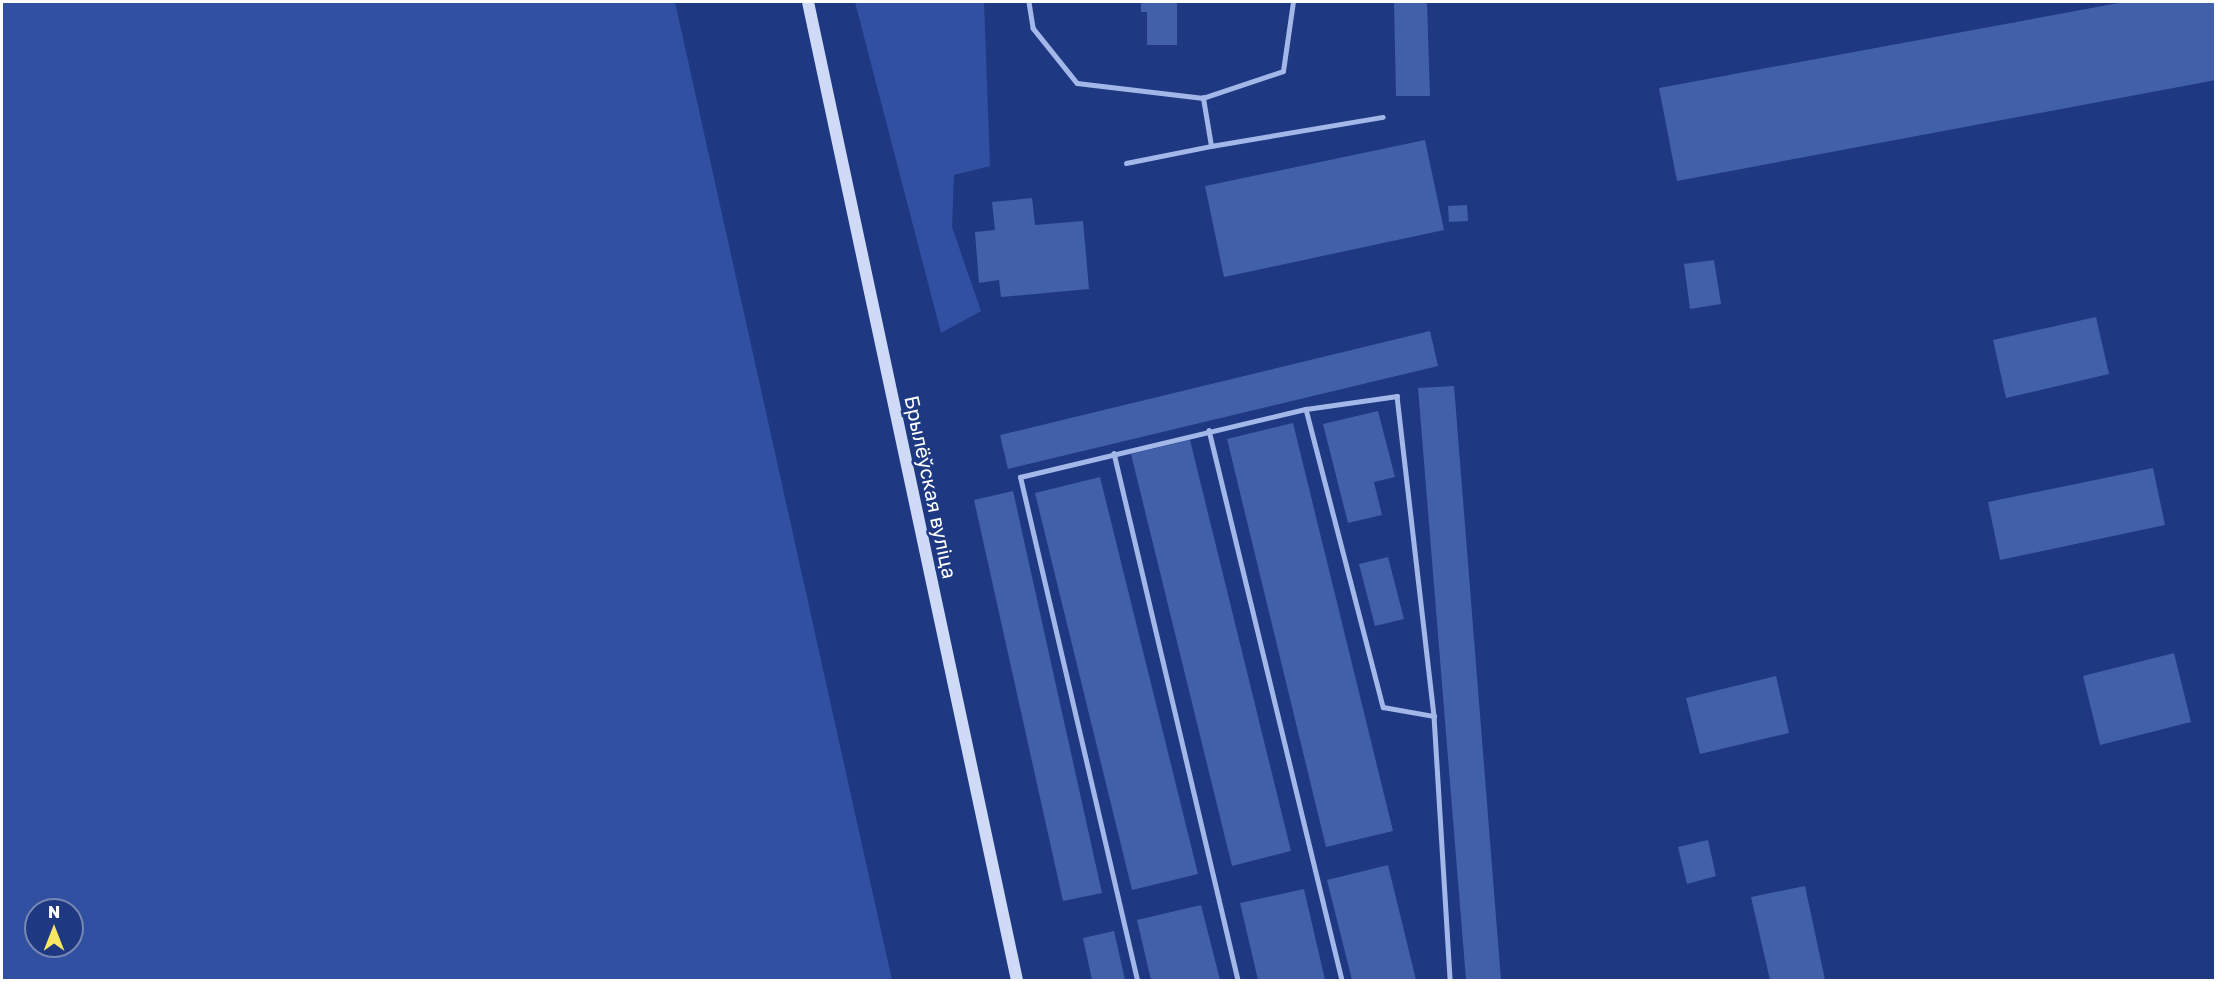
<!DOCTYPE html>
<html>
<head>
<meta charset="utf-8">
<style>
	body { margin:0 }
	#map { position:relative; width:2217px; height:982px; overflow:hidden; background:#1e3982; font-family:"Golos Text",sans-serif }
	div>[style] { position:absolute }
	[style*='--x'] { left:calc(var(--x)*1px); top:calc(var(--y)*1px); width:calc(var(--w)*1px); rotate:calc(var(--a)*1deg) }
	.green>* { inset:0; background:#3150a1 }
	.building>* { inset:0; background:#425faa }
	.lane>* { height:4.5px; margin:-2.25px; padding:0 2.25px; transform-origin:2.25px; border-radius:2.25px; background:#a4b7e9 }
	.secondary>* { height:12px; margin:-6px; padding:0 6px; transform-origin:6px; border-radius:6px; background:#cfdaf7 }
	span { translate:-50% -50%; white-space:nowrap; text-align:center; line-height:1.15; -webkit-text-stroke:5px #1e3982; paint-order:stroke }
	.street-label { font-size:20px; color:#fff }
	.frame { position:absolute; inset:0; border:3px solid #fff; pointer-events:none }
	.north { position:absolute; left:24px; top:898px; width:60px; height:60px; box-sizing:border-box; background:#1e3982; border:2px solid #7888b4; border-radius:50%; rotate:0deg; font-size:16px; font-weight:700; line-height:24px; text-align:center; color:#fff }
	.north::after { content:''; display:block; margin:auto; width:21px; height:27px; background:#f9e763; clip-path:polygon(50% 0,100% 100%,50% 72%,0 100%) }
</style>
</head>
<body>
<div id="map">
	<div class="green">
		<div style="clip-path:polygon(evenodd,2px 2px,675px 2px,892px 980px,2px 980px,2px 2px,36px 910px,72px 910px,72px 946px,36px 946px,36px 910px)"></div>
		<div style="clip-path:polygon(855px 2px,984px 2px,990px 166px,954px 175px,952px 227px,981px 311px,941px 333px)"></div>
	</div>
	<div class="building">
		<div style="clip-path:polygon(1141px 2px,1177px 2px,1177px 45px,1147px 45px,1147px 12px,1141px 12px)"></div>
		<div style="clip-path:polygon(1394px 2px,1427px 2px,1430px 96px,1396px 96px)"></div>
		<div style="clip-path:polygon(2124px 2px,2216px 2px,2216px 80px,1677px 181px,1659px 88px)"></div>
		<div style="clip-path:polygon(1425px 140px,1444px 230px,1224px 277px,1205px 186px)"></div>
		<div style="clip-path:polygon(1032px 198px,1035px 225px,1083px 221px,1089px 289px,1001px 297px,999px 280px,979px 283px,975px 232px,995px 230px,992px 202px)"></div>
		<div style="clip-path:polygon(1467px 205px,1468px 221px,1449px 222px,1448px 206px)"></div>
		<div style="clip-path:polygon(1714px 260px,1721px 304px,1690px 309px,1684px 264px)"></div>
		<div style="clip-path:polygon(2096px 317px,2109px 374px,2006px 398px,1993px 340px)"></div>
		<div style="clip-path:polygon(1430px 331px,1438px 366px,1008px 469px,1000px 435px)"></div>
		<div style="clip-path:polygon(1454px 386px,1501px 980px,1466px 980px,1418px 388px)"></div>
		<div style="clip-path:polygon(1378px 411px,1395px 477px,1374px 482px,1382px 515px,1348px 523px,1323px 424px)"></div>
		<div style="clip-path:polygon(1293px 423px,1393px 831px,1326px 847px,1227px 439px)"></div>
		<div style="clip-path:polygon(1190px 440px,1291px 851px,1232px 866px,1131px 454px)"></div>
		<div style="clip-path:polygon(2153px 468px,2165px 525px,2000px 560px,1988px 502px)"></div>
		<div style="clip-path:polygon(1100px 477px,1198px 874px,1132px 890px,1035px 493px)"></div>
		<div style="clip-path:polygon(1013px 491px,1102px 893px,1063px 901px,974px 500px)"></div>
		<div style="clip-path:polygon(1388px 557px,1404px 619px,1375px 626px,1359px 564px)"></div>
		<div style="clip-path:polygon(2174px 653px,2191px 722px,2100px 745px,2083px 676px)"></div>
		<div style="clip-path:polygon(1776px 676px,1789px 733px,1700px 754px,1686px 698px)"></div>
		<div style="clip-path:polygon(1708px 840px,1716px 876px,1687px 884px,1678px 847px)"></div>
		<div style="clip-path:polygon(1388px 865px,1416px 980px,1352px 980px,1327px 880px)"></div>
		<div style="clip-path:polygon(1805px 886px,1825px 980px,1770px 980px,1751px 897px)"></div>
		<div style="clip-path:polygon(1304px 889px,1325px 980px,1258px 980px,1240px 903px)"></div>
		<div style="clip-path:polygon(1201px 905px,1220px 980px,1151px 980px,1137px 920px)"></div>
		<div style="clip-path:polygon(1114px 931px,1125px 980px,1092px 980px,1083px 938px)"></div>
	</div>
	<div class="lane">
		<div style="--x:1029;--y:2;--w:26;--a:81"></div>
		<div style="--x:1033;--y:28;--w:70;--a:51.3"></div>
		<div style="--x:1077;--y:83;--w:127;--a:6.8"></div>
		<div style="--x:1203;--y:98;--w:84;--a:-18.6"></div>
		<div style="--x:1283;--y:71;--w:70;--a:-81.8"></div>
		<div style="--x:1211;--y:146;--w:174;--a:-9.6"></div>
		<div style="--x:1126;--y:163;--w:87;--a:-11.3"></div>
		<div style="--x:1211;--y:146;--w:49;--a:-99.5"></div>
		<div style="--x:1306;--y:409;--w:308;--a:75.5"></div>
		<div style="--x:1383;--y:707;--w:52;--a:10"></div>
		<div style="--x:1209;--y:430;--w:566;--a:76.41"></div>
		<div style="--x:1114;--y:453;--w:541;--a:76.76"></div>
		<div style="--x:1137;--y:980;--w:516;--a:-103.09"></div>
		<div style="--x:1020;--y:477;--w:294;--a:-13.4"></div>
		<div style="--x:1306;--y:409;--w:92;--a:-8.1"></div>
		<div style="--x:1397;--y:396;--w:322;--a:83.4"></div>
		<div style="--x:1434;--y:716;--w:264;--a:86.5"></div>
	</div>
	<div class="secondary">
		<div style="--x:808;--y:2;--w:1000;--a:77.94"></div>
	</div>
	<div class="street-label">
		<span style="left:931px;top:487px;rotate:78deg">Брылёўская вуліца</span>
	</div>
	<div class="frame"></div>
	<div class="north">N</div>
</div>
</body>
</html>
